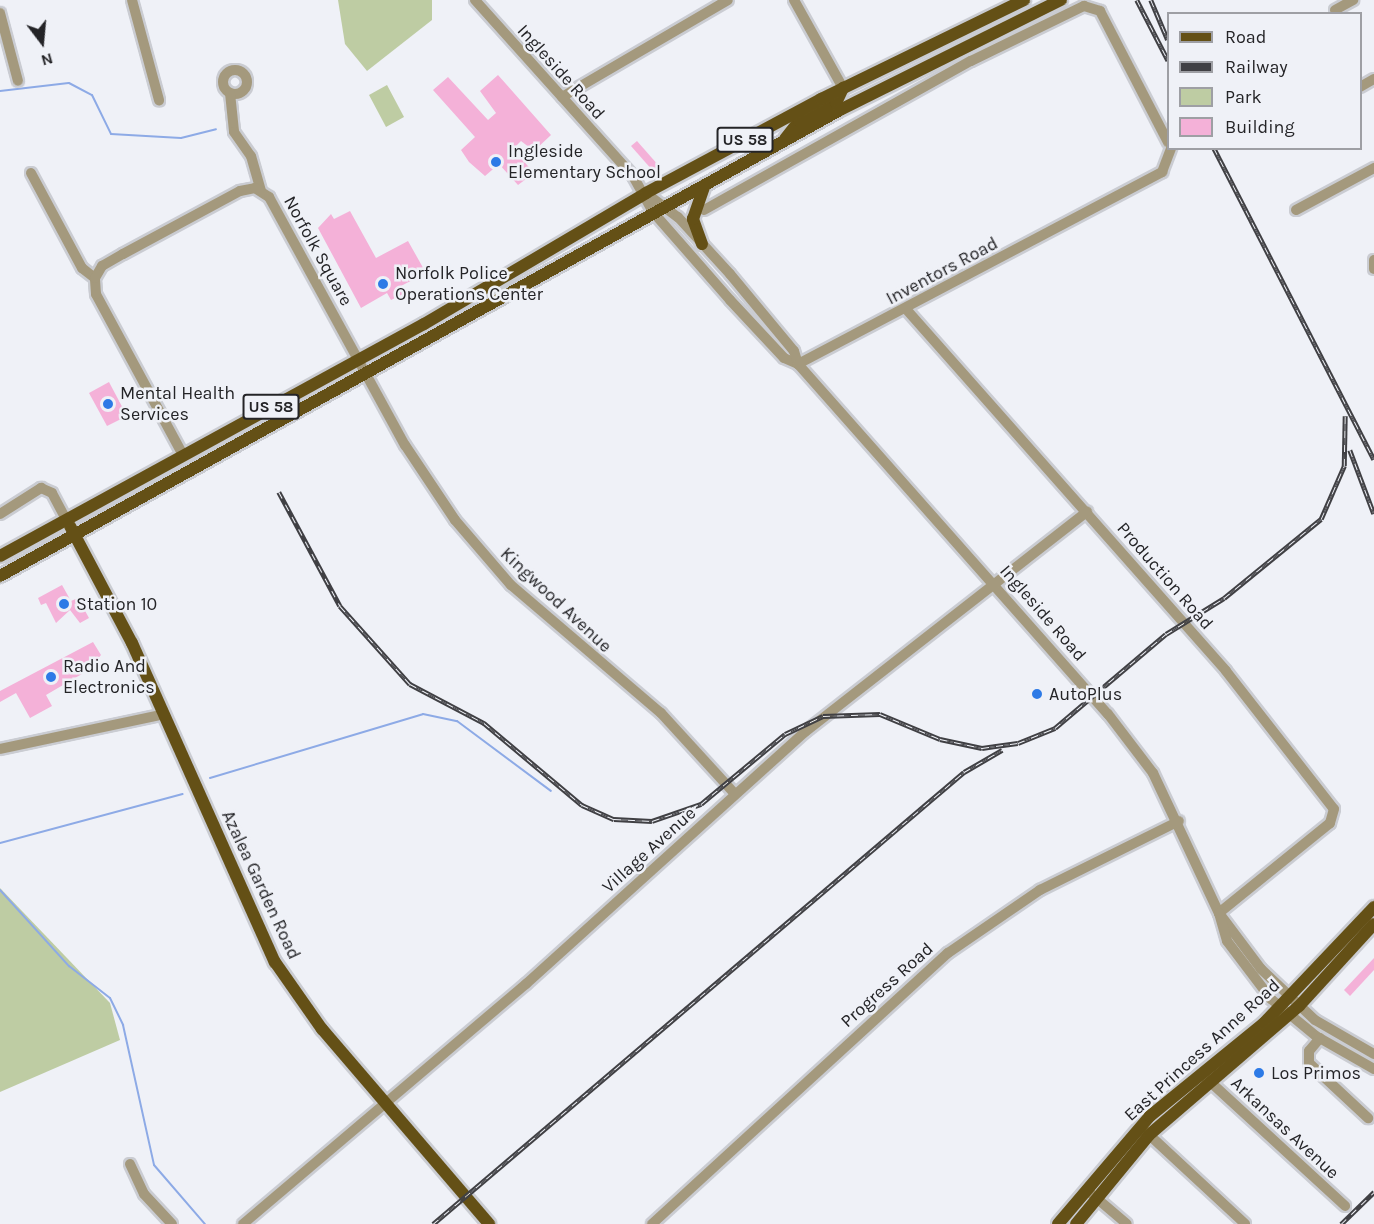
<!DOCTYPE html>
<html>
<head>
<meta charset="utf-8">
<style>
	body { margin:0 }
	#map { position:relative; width:1374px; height:1224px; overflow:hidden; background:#eff1f7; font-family:Karla,sans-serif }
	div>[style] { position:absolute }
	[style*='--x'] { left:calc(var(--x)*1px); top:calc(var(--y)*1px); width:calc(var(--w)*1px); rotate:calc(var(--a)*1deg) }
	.green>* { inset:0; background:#becca3 }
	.stream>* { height:2px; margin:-1px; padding:0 1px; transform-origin:1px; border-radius:1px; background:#8daae6 }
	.building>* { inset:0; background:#f4b1d8 }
	.roads { filter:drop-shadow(2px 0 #caccd2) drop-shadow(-2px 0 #caccd2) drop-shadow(0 2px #caccd2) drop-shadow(0 -2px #caccd2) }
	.minor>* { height:10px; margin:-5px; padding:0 5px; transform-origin:5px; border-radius:5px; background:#a4997d }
	.minor>.ring { margin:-5px; padding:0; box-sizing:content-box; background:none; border:10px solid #a4997d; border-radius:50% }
	.major>* { height:12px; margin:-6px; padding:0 6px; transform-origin:6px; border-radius:6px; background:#645016 }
	.rail>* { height:4.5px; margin-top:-2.25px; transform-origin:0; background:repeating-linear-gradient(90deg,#eff1f7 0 7px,#404044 0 14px); box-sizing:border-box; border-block:2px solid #404044 }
	.dots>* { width:16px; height:16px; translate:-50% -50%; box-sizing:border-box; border:3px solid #eff1f7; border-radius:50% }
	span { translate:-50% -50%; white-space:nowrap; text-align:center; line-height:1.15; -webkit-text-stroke:5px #eff1f7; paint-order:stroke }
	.shield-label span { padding:2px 4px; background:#eff1f7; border:2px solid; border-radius:4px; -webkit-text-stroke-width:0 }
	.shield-label { font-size:16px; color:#242427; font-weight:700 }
	.street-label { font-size:18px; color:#242427 }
	.poi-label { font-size:18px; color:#242427 }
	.left { translate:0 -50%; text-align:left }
	.legend { position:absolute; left:1167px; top:12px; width:195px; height:138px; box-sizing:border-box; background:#eff1f7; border:2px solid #9e9fa4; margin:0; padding:8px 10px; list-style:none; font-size:18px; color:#242427 }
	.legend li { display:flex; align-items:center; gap:12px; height:30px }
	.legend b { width:30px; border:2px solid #9e9fa4 }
	.north { position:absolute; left:12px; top:12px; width:60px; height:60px; -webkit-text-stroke:4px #eff1f7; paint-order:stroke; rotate:164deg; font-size:16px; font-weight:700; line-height:24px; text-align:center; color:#242427 }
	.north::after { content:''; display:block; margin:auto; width:21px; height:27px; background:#242427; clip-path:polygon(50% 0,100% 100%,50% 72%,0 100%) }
</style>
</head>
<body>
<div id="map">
	<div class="green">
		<div style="clip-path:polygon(338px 0,432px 0,432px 20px,367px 71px,345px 44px)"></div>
		<div style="clip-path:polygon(387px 85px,404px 117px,386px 127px,369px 95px)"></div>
		<div style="clip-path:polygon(0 888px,110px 1003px,120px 1040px,0 1092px)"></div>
	</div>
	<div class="stream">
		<div style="--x:0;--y:91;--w:69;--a:-6.6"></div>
		<div style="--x:69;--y:83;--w:26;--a:28"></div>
		<div style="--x:92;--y:95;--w:43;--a:64"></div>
		<div style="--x:111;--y:134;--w:70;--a:3.3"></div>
		<div style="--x:181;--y:138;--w:36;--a:-14"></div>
		<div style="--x:210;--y:778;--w:222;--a:-16.7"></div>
		<div style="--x:423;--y:714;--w:35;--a:12"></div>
		<div style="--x:457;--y:721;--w:117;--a:36.7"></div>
		<div style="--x:0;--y:843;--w:189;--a:-15"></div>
		<div style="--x:0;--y:890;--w:103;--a:47.8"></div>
		<div style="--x:69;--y:966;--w:52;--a:38"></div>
		<div style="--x:110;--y:998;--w:30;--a:64"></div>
		<div style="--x:123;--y:1025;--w:143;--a:77.5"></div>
		<div style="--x:154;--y:1165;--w:78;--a:49.2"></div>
	</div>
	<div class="building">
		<div style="clip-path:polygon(498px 75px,551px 135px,534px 151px,521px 141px,513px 149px,534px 173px,518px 185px,499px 164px,485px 176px,469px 162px,461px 150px,475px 137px,433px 90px,448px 77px,488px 120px,496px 113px,480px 91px)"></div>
		<div style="clip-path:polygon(637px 141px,659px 166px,653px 171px,631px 146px)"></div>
		<div style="clip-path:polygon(350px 211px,376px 258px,408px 241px,426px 273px,399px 287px,403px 294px,391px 300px,387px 293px,361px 308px,318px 228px,331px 214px,334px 219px)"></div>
		<div style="clip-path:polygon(109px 382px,127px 416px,107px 426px,89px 393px)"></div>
		<div style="clip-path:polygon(62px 585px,71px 601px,78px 598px,89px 618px,80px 623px,70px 610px,56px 623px,46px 603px,41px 605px,38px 598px)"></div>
		<div style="clip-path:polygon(93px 642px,101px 655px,87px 671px,46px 695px,52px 706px,30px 718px,16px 693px,0 702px,0 691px)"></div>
		<div style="clip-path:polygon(1374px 958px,1374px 970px,1350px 996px,1344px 990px)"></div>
	</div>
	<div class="roads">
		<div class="minor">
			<div style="--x:132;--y:0;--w:104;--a:74.9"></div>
			<div style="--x:475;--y:0;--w:237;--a:48.1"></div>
			<div style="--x:633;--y:176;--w:41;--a:60.9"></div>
			<div style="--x:653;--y:212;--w:117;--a:48.8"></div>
			<div style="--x:730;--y:300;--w:79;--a:47"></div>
			<div style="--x:784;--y:358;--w:15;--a:23"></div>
			<div style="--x:798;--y:364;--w:468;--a:48.5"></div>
			<div style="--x:1108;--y:714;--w:74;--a:52.7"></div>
			<div style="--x:1153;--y:773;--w:155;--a:64.8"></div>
			<div style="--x:1219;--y:913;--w:70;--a:53.1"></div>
			<div style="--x:1261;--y:969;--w:74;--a:43.4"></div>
			<div style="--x:1315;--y:1020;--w:68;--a:30"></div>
			<div style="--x:794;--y:0;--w:101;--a:60.9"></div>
			<div style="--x:1335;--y:10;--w:21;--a:-29"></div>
			<div style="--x:0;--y:13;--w:70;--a:75.2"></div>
			<div class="ring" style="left:223px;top:70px;width:14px;height:14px"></div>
			<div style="--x:1360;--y:87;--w:16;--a:-30"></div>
			<div style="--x:230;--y:93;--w:39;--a:84"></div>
			<div style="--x:234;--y:132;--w:29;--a:55"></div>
			<div style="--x:251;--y:156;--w:36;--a:74"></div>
			<div style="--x:562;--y:97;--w:192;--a:-30.3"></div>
			<div style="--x:31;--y:173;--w:108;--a:61.8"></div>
			<div style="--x:82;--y:268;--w:16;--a:38"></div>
			<div style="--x:647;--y:194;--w:39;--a:37"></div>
			<div style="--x:678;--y:217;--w:77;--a:47.6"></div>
			<div style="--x:730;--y:274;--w:100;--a:50.3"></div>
			<div style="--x:794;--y:351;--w:14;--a:73"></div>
			<div style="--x:704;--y:210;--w:306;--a:-29.2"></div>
			<div style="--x:971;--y:61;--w:126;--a:-26"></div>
			<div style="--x:1084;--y:6;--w:17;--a:17"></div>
			<div style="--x:1100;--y:11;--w:148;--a:62.6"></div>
			<div style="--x:1296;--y:210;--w:89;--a:-28.3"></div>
			<div style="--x:1374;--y:260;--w:9;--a:90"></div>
			<div style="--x:906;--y:309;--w:483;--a:48.5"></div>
			<div style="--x:1226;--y:671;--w:175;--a:52"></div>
			<div style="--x:1334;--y:809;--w:15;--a:106"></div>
			<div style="--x:1330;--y:823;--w:143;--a:141"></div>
			<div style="--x:798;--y:364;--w:412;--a:-27.8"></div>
			<div style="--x:1162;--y:172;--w:26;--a:-69"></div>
			<div style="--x:183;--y:455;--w:183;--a:-118.4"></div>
			<div style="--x:96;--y:294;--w:16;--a:-94"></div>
			<div style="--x:95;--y:278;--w:14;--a:-60"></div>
			<div style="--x:102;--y:266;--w:24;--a:-30"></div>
			<div style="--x:123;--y:254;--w:133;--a:-28.3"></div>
			<div style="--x:240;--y:191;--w:15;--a:-11"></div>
			<div style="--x:255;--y:188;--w:17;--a:33"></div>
			<div style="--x:269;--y:197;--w:283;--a:61.3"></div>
			<div style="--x:405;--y:445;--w:90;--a:56.3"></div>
			<div style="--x:455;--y:520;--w:86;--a:49.3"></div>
			<div style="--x:511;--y:585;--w:197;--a:40.5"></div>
			<div style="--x:661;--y:713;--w:110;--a:47.6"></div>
			<div style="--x:0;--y:514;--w:49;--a:-32.4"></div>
			<div style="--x:41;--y:488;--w:12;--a:24"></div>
			<div style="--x:52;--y:493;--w:30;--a:62"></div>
			<div style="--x:0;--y:749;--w:168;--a:-12"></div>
			<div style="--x:1219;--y:913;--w:29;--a:74"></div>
			<div style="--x:1227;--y:941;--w:73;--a:52.8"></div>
			<div style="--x:1271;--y:999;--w:58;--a:39.4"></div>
			<div style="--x:1316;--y:1036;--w:67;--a:29.6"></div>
			<div style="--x:1320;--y:1038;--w:17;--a:130"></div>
			<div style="--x:1309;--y:1051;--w:12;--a:90"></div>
			<div style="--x:1309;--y:1063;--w:81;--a:43"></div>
			<div style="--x:1206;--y:1078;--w:189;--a:42.6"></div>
			<div style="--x:1144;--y:1130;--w:138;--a:42.9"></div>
			<div style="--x:130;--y:1164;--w:33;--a:65"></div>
			<div style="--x:144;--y:1194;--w:41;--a:47"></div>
			<div style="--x:1087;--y:1190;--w:52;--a:40.4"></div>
			<div style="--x:243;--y:1224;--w:371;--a:-40.3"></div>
			<div style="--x:526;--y:984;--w:376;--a:-42.1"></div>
			<div style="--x:805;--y:732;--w:358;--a:-38"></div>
			<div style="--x:652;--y:1224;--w:401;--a:-42.5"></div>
			<div style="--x:948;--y:953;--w:112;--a:-34.4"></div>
			<div style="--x:1040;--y:890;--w:155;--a:-26.4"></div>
		</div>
		<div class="major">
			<div style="--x:785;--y:139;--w:23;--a:-52"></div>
			<div style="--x:799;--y:121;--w:41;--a:-25.9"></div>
			<div style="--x:836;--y:103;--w:17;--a:-65"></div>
			<div style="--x:702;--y:244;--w:27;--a:-110"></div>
			<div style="--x:693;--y:219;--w:36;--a:-71"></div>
			<div style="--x:70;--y:526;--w:132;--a:62.1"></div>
			<div style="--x:132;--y:643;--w:350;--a:65.9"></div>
			<div style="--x:275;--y:962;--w:82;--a:55"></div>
			<div style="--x:322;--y:1029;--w:257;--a:49.4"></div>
			<div style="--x:0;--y:556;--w:483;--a:-28.7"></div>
			<div style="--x:424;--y:324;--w:258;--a:-30.5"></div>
			<div style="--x:646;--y:193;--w:199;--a:-28.2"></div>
			<div style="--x:821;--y:99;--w:226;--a:-26"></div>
			<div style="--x:0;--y:576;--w:961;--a:-29.02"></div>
			<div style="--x:840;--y:110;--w:247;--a:-26.5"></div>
			<div style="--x:1058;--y:1224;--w:142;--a:-49.6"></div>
			<div style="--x:1150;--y:1116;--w:147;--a:-39.2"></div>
			<div style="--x:1264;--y:1023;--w:160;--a:-46.5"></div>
			<div style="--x:1076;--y:1224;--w:115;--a:-50.6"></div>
			<div style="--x:1149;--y:1135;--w:198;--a:-40.7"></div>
			<div style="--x:1299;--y:1006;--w:111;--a:-47.6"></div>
		</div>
	</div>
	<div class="rail">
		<div style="--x:1137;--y:0;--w:68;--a:62.7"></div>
		<div style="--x:1151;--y:0;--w:43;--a:67"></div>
		<div style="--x:1214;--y:148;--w:350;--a:62.8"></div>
		<div style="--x:1350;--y:450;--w:68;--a:69.4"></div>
		<div style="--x:279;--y:492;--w:129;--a:61.8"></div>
		<div style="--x:340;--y:606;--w:105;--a:48.1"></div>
		<div style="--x:410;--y:684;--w:84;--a:27.8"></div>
		<div style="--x:484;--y:723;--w:128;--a:39.9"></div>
		<div style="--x:582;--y:805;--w:35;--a:24"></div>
		<div style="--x:614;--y:819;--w:38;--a:3"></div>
		<div style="--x:652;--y:821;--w:52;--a:-19.1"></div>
		<div style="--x:701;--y:804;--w:109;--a:-39.8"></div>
		<div style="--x:785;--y:734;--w:42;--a:-25.3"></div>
		<div style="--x:823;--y:716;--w:57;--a:-2"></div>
		<div style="--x:880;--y:714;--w:65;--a:22.6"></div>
		<div style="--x:940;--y:739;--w:43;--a:12.1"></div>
		<div style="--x:982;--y:748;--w:36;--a:-8"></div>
		<div style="--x:1018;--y:743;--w:40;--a:-22"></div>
		<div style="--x:1055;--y:728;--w:145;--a:-40.3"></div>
		<div style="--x:1166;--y:634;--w:68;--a:-31.8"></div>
		<div style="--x:1224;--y:598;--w:125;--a:-39.2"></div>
		<div style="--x:1321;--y:519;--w:58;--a:-66.5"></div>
		<div style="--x:1344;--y:466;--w:50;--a:-88.9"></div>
		<div style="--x:433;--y:1224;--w:697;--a:-40.41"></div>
		<div style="--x:964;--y:772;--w:44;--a:-30.1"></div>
		<div style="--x:1341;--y:1224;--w:46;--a:-44.1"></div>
	</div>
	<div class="dots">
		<div style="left:496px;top:162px;background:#2d7ae6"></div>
		<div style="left:383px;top:284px;background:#2d7ae6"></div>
		<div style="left:108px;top:404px;background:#2d7ae6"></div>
		<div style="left:64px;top:604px;background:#2d7ae6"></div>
		<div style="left:51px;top:677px;background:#2d7ae6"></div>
		<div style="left:1037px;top:694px;background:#2d7ae6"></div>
		<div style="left:1259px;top:1073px;background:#2d7ae6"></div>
	</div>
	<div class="shield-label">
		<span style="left:745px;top:140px">US 58</span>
		<span style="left:271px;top:407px">US 58</span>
	</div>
	<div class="street-label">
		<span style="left:561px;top:72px;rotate:48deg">Ingleside Road</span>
		<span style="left:318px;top:251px;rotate:61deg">Norfolk Square</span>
		<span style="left:942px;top:271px;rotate:-28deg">Inventors Road</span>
		<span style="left:1165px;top:576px;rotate:49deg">Production Road</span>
		<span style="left:556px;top:600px;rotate:43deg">Kingwood Avenue</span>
		<span style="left:1043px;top:613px;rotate:49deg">Ingleside Road</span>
		<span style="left:649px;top:850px;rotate:-42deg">Village Avenue</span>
		<span style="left:261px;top:885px;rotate:65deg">Azalea Garden Road</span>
		<span style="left:887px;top:985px;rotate:-42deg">Progress Road</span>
		<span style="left:1202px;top:1050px;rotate:-42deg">East Princess Anne Road</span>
		<span style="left:1285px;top:1128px;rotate:43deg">Arkansas Avenue</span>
	</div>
	<div class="poi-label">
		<span class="left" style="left:508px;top:162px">Ingleside<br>Elementary School</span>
		<span class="left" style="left:395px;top:284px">Norfolk Police<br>Operations Center</span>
		<span class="left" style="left:120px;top:404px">Mental Health<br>Services</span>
		<span class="left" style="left:76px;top:604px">Station 10</span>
		<span class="left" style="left:63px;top:677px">Radio And<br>Electronics</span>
		<span class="left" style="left:1049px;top:694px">AutoPlus</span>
		<span class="left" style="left:1271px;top:1073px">Los Primos</span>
	</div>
	<ul class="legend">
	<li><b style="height:8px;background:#645016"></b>Road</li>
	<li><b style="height:8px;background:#404044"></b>Railway</li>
	<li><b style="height:16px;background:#becca3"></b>Park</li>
	<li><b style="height:16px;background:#f4b1d8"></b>Building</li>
	</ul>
	<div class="north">N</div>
</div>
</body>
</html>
